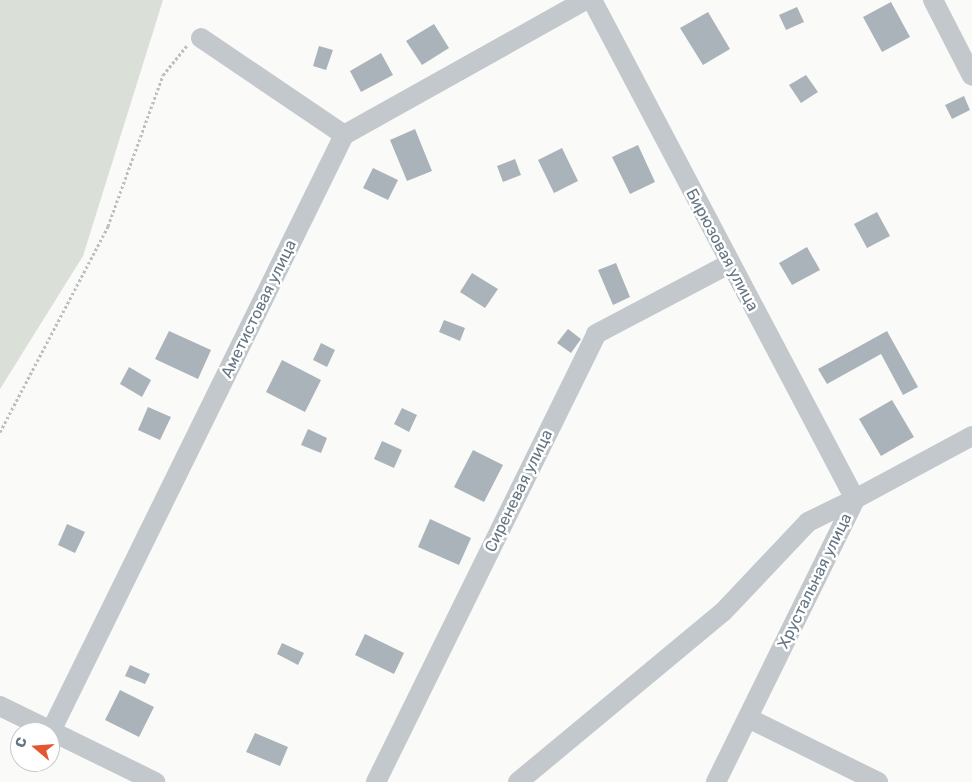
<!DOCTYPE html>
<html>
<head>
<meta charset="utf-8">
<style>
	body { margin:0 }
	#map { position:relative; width:972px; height:782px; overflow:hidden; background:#fafaf8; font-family:Rubik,sans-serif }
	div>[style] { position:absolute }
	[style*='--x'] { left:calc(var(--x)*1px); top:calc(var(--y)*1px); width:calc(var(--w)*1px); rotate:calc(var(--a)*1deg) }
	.green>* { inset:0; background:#dadfd7 }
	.building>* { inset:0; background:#aab3b9 }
	.path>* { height:3px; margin-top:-1.5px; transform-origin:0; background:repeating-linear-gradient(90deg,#bbbfc2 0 2.5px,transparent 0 5px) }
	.minor>* { height:20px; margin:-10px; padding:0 10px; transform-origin:10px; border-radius:10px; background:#c3c8cc }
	span { translate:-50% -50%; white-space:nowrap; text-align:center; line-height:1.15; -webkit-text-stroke:5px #fff; paint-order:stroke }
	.street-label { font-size:16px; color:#657683 }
	.north { position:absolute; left:10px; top:722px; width:50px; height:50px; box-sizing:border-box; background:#fff; border:1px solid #c1c8cd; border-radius:50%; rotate:288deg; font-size:14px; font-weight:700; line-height:20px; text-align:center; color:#657683 }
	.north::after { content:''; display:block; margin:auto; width:18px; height:22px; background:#e4572e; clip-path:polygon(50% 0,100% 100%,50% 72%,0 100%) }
</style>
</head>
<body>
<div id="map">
	<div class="green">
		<div style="clip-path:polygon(0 0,163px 0,83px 256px,0 389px)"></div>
	</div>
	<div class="building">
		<div style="clip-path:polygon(891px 2px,910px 37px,882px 52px,863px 17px)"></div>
		<div style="clip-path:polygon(797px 7px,804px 22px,786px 30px,779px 15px)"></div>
		<div style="clip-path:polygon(708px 12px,730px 49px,703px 65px,680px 28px)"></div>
		<div style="clip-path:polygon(434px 24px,449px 48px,422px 65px,406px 41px)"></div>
		<div style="clip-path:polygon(319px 46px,333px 50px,326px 70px,313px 66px)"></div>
		<div style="clip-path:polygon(381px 53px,393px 75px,361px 92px,350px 71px)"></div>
		<div style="clip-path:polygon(806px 75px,818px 92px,801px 103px,789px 85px)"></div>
		<div style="clip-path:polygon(964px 96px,970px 110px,952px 119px,945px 105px)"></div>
		<div style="clip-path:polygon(415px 129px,432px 171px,407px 181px,390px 140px)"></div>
		<div style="clip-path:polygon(638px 145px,655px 182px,630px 194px,612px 157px)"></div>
		<div style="clip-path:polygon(562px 148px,578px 181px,554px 193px,538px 160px)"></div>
		<div style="clip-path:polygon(515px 159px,521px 175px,503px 182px,497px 166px)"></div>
		<div style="clip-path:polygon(373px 168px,398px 180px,388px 200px,363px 188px)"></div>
		<div style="clip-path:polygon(877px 212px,890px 236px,867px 248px,854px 224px)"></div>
		<div style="clip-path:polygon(807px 247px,820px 270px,792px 285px,779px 263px)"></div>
		<div style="clip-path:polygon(616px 263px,630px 297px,613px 305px,598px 270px)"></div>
		<div style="clip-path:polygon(472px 273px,498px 289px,485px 308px,460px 292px)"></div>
		<div style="clip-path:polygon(444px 320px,465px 328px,460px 341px,439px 332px)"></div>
		<div style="clip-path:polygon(568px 329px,581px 339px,571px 353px,557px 343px)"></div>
		<div style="clip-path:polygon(169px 331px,211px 350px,198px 379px,155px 359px)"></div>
		<div style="clip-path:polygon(887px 331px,918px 387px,903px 395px,881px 354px,827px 384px,818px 369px)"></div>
		<div style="clip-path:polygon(321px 343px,335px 350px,327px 367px,313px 360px)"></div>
		<div style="clip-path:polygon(282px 360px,321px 380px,305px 412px,266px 392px)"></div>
		<div style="clip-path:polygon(129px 367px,151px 380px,142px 397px,120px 384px)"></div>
		<div style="clip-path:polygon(892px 400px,914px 437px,881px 456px,859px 419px)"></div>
		<div style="clip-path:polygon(148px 407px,171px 417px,160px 440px,138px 430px)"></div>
		<div style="clip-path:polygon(402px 408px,417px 415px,409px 432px,394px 424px)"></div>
		<div style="clip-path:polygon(308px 429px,327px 438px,321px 453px,301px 445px)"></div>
		<div style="clip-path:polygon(382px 441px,402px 450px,394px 468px,374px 459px)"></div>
		<div style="clip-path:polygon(473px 450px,503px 465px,484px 502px,454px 487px)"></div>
		<div style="clip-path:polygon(430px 519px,471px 538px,459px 565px,418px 547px)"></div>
		<div style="clip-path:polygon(67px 524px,85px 532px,75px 553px,58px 545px)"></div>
		<div style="clip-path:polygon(365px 634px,404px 653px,394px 674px,355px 655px)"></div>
		<div style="clip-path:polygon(282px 643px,304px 653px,298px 665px,277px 654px)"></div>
		<div style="clip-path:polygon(130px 665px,150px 674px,145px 684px,125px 676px)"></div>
		<div style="clip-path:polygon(120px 690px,154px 707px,139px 737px,105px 720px)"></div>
		<div style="clip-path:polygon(255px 733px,288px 747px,280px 766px,246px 752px)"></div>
	</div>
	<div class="path">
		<div style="--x:0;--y:432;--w:233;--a:-62.3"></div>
		<div style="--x:108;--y:226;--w:161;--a:-70"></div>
		<div style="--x:163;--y:75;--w:38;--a:-51"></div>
	</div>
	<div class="minor">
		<div style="--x:933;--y:0;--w:85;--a:62.8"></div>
		<div style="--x:201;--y:38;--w:173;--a:34.1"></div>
		<div style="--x:0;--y:706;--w:173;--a:26.1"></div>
		<div style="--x:748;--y:718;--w:145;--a:26.2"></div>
		<div style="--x:51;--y:731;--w:664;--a:-63.82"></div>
		<div style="--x:344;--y:135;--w:277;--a:-29.2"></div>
		<div style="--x:376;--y:782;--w:499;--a:-63.8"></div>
		<div style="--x:596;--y:334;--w:150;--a:-27.8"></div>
		<div style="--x:518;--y:782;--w:266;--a:-39.7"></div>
		<div style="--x:723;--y:612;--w:124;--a:-46.6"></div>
		<div style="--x:808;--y:522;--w:52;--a:-26.1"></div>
		<div style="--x:855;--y:499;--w:564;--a:-117.79"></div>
		<div style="--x:716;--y:782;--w:315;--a:-63.8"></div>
		<div style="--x:855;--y:499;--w:133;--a:-28.3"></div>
	</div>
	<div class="street-label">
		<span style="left:722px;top:250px;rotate:62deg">Бирюзовая улица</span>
		<span style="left:259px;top:309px;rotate:-64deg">Аметистовая улица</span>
		<span style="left:519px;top:491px;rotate:-64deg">Сиреневая улица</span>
		<span style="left:815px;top:581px;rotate:-64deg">Хрустальная улица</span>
	</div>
	<div class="north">С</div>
</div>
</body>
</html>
